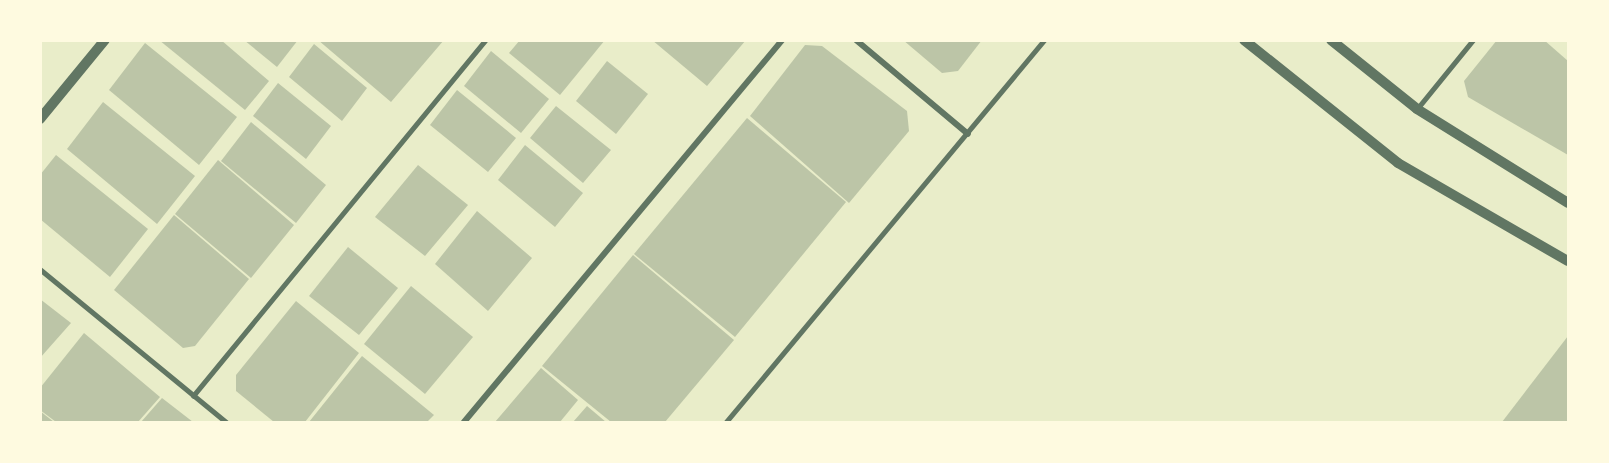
<!DOCTYPE html>
<html>
<head>
<meta charset="utf-8">
<style>
	body { margin:0 }
	#map { position:relative; width:1609px; height:463px; overflow:hidden; background:#e9edc9; font-family:Signika,sans-serif }
	div>[style] { position:absolute }
	[style*='--x'] { left:calc(var(--x)*1px); top:calc(var(--y)*1px); width:calc(var(--w)*1px); rotate:calc(var(--a)*1deg) }
	.building>* { inset:0; background:#bcc5a7 }
	.service>* { height:4.5px; margin:-2.25px; padding:0 2.25px; transform-origin:2.25px; border-radius:2.25px; background:#617663 }
	.minor>* { height:6px; margin:-3px; padding:0 3px; transform-origin:3px; border-radius:3px; background:#617663 }
	.tertiary>* { height:10px; margin:-5px; padding:0 5px; transform-origin:5px; border-radius:5px; background:#617663 }
	span { translate:-50% -50%; white-space:nowrap; text-align:center; line-height:1.15; -webkit-text-stroke:6px #fefae0; paint-order:stroke }
	.frame { position:absolute; inset:0; border:42px solid #fefae0; pointer-events:none }
</style>
</head>
<body>
<div id="map">
	<div class="building">
		<div style="clip-path:polygon(159px 40px,221px 40px,269px 81px,245px 110px)"></div>
		<div style="clip-path:polygon(244px 40px,298px 40px,277px 67px)"></div>
		<div style="clip-path:polygon(318px 40px,444px 40px,391px 102px)"></div>
		<div style="clip-path:polygon(520px 40px,605px 40px,560px 95px,509px 53px)"></div>
		<div style="clip-path:polygon(652px 40px,746px 40px,707px 86px)"></div>
		<div style="clip-path:polygon(903px 40px,982px 40px,958px 71px,942px 73px)"></div>
		<div style="clip-path:polygon(1497px 40px,1544px 40px,1568px 61px,1568px 155px,1468px 97px,1464px 81px)"></div>
		<div style="clip-path:polygon(145px 43px,237px 117px,199px 165px,109px 90px)"></div>
		<div style="clip-path:polygon(314px 44px,367px 88px,342px 121px,289px 77px)"></div>
		<div style="clip-path:polygon(805px 45px,822px 46px,907px 111px,909px 131px,849px 203px,750px 116px)"></div>
		<div style="clip-path:polygon(491px 51px,549px 99px,521px 133px,464px 86px)"></div>
		<div style="clip-path:polygon(607px 61px,648px 94px,616px 134px,576px 101px)"></div>
		<div style="clip-path:polygon(278px 83px,331px 126px,306px 159px,253px 116px)"></div>
		<div style="clip-path:polygon(457px 90px,516px 138px,488px 172px,430px 125px)"></div>
		<div style="clip-path:polygon(103px 102px,195px 176px,157px 224px,67px 149px)"></div>
		<div style="clip-path:polygon(556px 106px,611px 150px,583px 183px,530px 138px)"></div>
		<div style="clip-path:polygon(747px 118px,846px 202px,735px 337px,634px 254px)"></div>
		<div style="clip-path:polygon(251px 122px,326px 185px,296px 223px,221px 161px)"></div>
		<div style="clip-path:polygon(525px 145px,583px 193px,555px 227px,498px 180px)"></div>
		<div style="clip-path:polygon(56px 155px,148px 229px,110px 277px,40px 219px,40px 175px)"></div>
		<div style="clip-path:polygon(218px 160px,294px 225px,251px 278px,175px 214px)"></div>
		<div style="clip-path:polygon(418px 165px,468px 205px,425px 256px,375px 217px)"></div>
		<div style="clip-path:polygon(477px 211px,532px 258px,488px 311px,435px 264px)"></div>
		<div style="clip-path:polygon(174px 215px,249px 279px,195px 346px,183px 348px,114px 290px)"></div>
		<div style="clip-path:polygon(348px 247px,398px 288px,359px 335px,309px 296px)"></div>
		<div style="clip-path:polygon(633px 255px,734px 340px,665px 422px,611px 422px,542px 366px)"></div>
		<div style="clip-path:polygon(411px 286px,473px 337px,425px 394px,364px 344px)"></div>
		<div style="clip-path:polygon(40px 299px,71px 323px,40px 358px)"></div>
		<div style="clip-path:polygon(296px 301px,359px 353px,305px 422px,274px 422px,236px 391px,236px 375px)"></div>
		<div style="clip-path:polygon(84px 333px,160px 397px,138px 422px,56px 422px,40px 410px,40px 388px)"></div>
		<div style="clip-path:polygon(1568px 336px,1568px 422px,1502px 422px)"></div>
		<div style="clip-path:polygon(362px 356px,434px 415px,427px 422px,309px 422px)"></div>
		<div style="clip-path:polygon(541px 368px,578px 400px,560px 422px,495px 422px)"></div>
		<div style="clip-path:polygon(162px 398px,193px 422px,141px 422px)"></div>
		<div style="clip-path:polygon(587px 406px,606px 422px,573px 422px)"></div>
		<div style="clip-path:polygon(40px 411px,54px 422px,40px 422px)"></div>
	</div>
	<div class="service">
		<div style="--x:1417;--y:109;--w:89;--a:-50.9"></div>
		<div style="--x:40;--y:269;--w:241;--a:39.4"></div>
		<div style="--x:193;--y:396;--w:460;--a:-50.6"></div>
		<div style="--x:726;--y:422;--w:497;--a:-50.2"></div>
	</div>
	<div class="minor">
		<div style="--x:856;--y:40;--w:146;--a:40"></div>
		<div style="--x:464;--y:422;--w:497;--a:-50.2"></div>
	</div>
	<div class="tertiary">
		<div style="--x:1244;--y:40;--w:197;--a:38.6"></div>
		<div style="--x:1398;--y:163;--w:196;--a:30"></div>
		<div style="--x:1331;--y:40;--w:110;--a:38.7"></div>
		<div style="--x:1417;--y:109;--w:178;--a:31.9"></div>
		<div style="--x:40;--y:119;--w:102;--a:-50.6"></div>
	</div>
	<div class="frame"></div>
</div>
</body>
</html>
